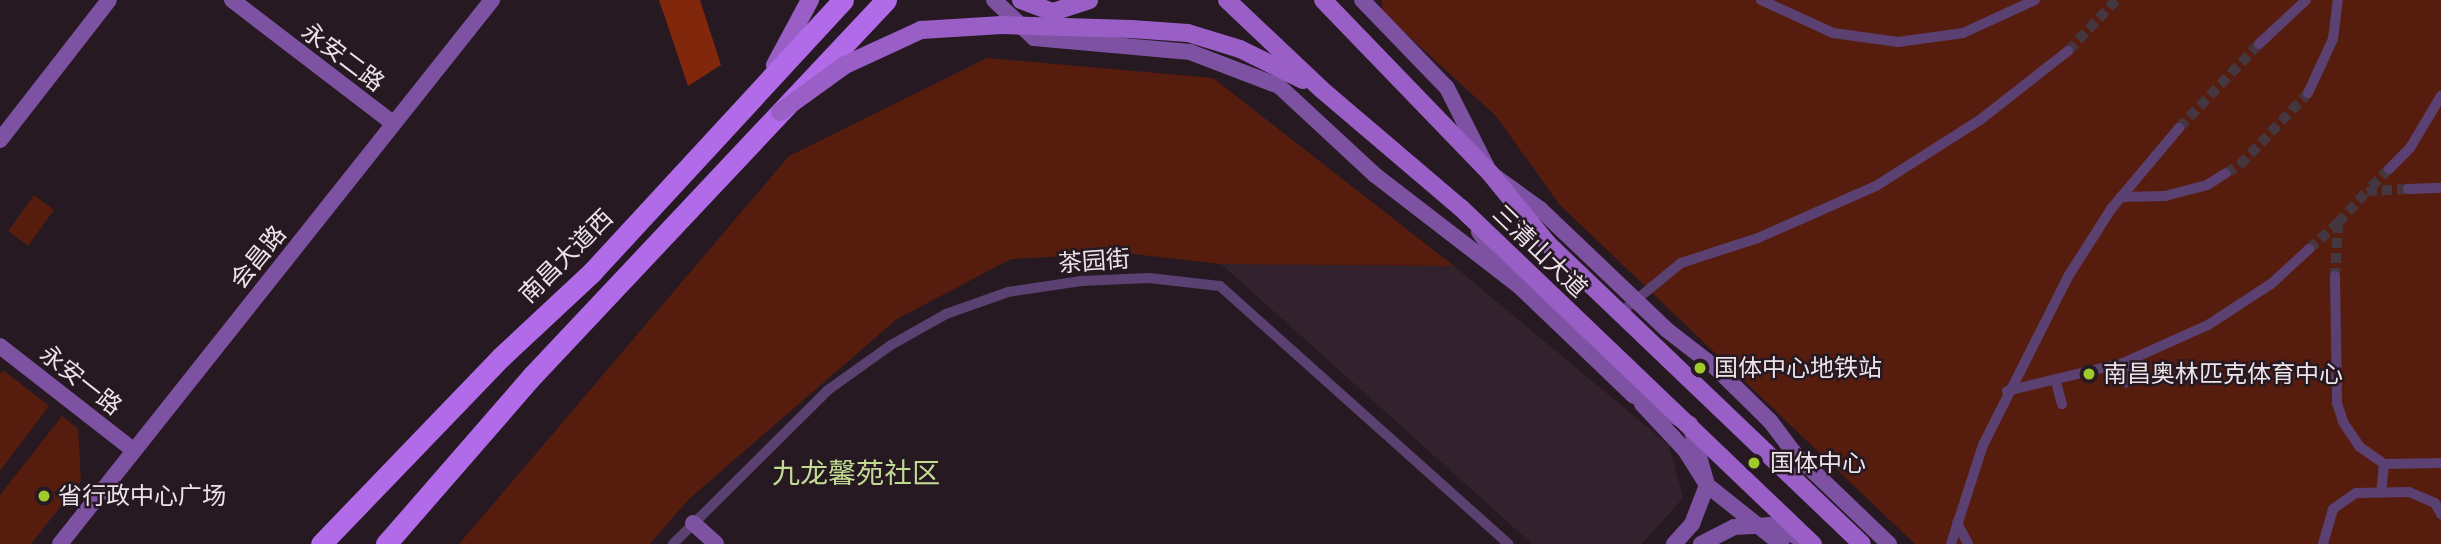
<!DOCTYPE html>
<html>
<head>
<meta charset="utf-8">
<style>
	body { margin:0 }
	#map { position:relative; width:2441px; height:544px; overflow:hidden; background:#261922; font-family:Inter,"Noto Sans SC",sans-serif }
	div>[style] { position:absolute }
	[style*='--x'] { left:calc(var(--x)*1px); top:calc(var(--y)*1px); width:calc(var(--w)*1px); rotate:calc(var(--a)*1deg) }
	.built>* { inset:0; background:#33212e }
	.green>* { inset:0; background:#561d0e }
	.forest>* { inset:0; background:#81270c }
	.street-tunnel>* { height:10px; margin-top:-5px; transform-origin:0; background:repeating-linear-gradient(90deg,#443740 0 10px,transparent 0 15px) }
	.street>* { height:10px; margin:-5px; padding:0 5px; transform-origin:5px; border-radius:5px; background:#5b4072 }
	.secondary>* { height:16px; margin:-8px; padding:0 8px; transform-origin:8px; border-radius:8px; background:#7e52a2 }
	.primary>* { height:18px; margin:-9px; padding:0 9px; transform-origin:9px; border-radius:9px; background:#995fc7 }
	.highway>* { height:21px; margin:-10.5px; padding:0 10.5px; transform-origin:10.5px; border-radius:10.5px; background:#b16be9 }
	.primary-bridge>* { height:18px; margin:-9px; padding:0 9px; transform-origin:9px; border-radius:9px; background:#995fc7 }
	.dots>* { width:19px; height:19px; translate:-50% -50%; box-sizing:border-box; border:4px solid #261922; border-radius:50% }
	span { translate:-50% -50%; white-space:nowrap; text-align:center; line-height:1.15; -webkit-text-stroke:5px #261922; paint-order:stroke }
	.street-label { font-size:24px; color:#ece3e9 }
	.poi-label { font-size:24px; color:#ece3e9 }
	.left { translate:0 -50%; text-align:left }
	.quarter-label { font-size:28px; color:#c2db92 }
</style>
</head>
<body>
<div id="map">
	<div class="built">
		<div style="clip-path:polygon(1221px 264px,1454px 266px,1669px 445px,1683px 498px,1642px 544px,1532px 544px)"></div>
	</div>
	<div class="green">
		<div style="clip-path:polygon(1382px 0,2441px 0,2441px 544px,1915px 544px,1559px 204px,1496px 116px,1382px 12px)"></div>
		<div style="clip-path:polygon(987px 58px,1213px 78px,1454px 266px,1221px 264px,1124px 253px,1011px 259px,897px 319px,689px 499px,650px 544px,459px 544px,789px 156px)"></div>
		<div style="clip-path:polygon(34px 195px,54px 210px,28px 246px,8px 231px)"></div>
		<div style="clip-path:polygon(3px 370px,49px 406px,0 471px,0 374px)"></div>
		<div style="clip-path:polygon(62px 416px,78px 429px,81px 481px,31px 544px,0 544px,0 495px)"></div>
	</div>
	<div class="forest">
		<div style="clip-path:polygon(659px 0,700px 0,721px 65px,688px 86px)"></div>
	</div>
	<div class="street-tunnel">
		<div style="--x:2068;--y:51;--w:70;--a:-46.7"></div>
		<div style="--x:2179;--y:128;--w:116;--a:-46.4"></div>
		<div style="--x:2389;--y:169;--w:31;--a:135"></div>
		<div style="--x:2367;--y:191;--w:41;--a:-2.8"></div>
		<div style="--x:2226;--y:173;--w:16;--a:-30"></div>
		<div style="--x:2240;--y:165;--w:99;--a:-46.6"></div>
		<div style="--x:2338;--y:223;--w:43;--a:-47.8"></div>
		<div style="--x:2309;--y:249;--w:39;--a:-42"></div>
		<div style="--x:2338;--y:223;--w:53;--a:93.2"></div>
	</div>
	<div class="street">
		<div style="--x:1761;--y:0;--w:79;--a:24.6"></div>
		<div style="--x:1833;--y:33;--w:66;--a:7.9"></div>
		<div style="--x:1898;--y:42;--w:66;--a:-7.9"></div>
		<div style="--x:1963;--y:33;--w:79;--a:-24.6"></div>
		<div style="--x:2259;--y:44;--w:64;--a:-43.1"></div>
		<div style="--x:2308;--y:93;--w:60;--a:-65.2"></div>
		<div style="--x:2333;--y:39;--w:39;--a:-83"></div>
		<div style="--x:2389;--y:169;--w:30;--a:-45"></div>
		<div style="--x:2410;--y:148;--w:61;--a:-59.2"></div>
		<div style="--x:2408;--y:189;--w:33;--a:-2"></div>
		<div style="--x:2121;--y:197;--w:44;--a:-1.3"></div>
		<div style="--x:2165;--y:196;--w:43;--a:-14.7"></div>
		<div style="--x:2207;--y:185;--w:22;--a:-32"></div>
		<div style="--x:2335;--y:276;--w:127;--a:89.1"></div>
		<div style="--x:2337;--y:403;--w:20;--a:72"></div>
		<div style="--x:2343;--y:422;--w:30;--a:56"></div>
		<div style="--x:2360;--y:447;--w:29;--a:35"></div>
		<div style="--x:2384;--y:464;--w:28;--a:96"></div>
		<div style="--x:1620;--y:313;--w:79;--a:-39.3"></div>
		<div style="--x:1681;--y:263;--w:81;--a:-18"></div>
		<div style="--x:1758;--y:238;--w:129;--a:-23.8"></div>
		<div style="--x:1876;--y:186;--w:123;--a:-32.4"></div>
		<div style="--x:1980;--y:120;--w:112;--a:-38.1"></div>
		<div style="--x:2123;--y:363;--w:20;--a:79"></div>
		<div style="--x:2056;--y:382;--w:23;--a:75"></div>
		<div style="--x:2007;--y:391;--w:119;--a:-13.6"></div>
		<div style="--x:2123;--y:363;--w:93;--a:-24.1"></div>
		<div style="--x:2208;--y:325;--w:75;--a:-33.1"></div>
		<div style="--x:2271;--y:284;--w:52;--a:-42.6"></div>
		<div style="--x:2384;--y:464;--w:57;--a:-1"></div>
		<div style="--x:1957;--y:523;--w:24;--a:62"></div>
		<div style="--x:673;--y:544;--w:218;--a:-44.8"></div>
		<div style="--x:828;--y:390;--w:77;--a:-35.5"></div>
		<div style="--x:891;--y:345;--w:63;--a:-29.4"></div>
		<div style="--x:946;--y:314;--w:66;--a:-19.5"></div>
		<div style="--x:1008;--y:292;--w:74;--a:-8.6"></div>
		<div style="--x:1081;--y:281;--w:68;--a:-2.5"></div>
		<div style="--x:1149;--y:278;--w:71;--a:6.4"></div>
		<div style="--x:1220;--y:286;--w:387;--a:41.8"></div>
		<div style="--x:1951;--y:544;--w:104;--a:-72.1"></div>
		<div style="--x:1983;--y:445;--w:191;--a:-63.2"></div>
		<div style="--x:2069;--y:275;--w:78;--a:-57.5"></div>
		<div style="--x:2111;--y:209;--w:106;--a:-50"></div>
		<div style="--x:2323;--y:544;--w:36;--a:-74"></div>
		<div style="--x:2333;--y:509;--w:28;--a:-35"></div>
		<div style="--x:2356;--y:493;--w:53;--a:-1.1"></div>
		<div style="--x:2409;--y:492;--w:28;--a:23"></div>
		<div style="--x:2435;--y:503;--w:13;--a:61"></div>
	</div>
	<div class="secondary">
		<div style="--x:232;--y:0;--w:203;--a:37.4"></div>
		<div style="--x:994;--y:0;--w:55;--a:43.5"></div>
		<div style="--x:1034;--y:38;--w:157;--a:5.1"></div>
		<div style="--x:1190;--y:52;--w:95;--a:20.9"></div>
		<div style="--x:1279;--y:86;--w:131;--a:42.8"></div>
		<div style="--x:1375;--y:175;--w:180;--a:37.6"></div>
		<div style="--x:1362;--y:0;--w:122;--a:46"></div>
		<div style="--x:1447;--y:88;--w:95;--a:63.2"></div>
		<div style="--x:1490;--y:173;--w:62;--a:35.8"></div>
		<div style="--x:1540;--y:209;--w:175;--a:43.6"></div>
		<div style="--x:1667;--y:330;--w:62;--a:37.8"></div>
		<div style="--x:1716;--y:368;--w:76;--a:44.5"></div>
		<div style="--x:1770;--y:421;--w:39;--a:53"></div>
		<div style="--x:1793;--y:452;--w:133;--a:43.8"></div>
		<div style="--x:0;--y:140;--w:177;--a:-52.1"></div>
		<div style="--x:1479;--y:232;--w:66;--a:53.7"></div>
		<div style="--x:1518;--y:285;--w:159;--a:43.7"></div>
		<div style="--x:1633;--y:395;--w:64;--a:27"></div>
		<div style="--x:1690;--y:424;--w:63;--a:74.4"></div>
		<div style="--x:1707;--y:485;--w:42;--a:111"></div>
		<div style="--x:1692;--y:524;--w:27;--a:132"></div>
		<div style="--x:0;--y:346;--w:169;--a:38"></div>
		<div style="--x:1642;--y:404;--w:63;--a:46.9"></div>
		<div style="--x:1685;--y:450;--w:41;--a:57.8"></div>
		<div style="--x:1707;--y:485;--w:95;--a:38.6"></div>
		<div style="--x:693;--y:523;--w:31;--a:42"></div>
		<div style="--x:60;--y:544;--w:695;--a:-51.55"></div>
		<div style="--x:1701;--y:544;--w:37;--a:-27"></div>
		<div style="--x:1734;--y:527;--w:35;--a:-3"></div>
		<div style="--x:1769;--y:525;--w:36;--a:23"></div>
	</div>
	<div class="primary">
		<div style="--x:1021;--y:0;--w:34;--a:21"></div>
		<div style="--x:1053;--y:12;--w:38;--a:-18"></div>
		<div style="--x:1227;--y:0;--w:129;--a:43.4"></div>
		<div style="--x:1321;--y:89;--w:184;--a:40.4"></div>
		<div style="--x:1461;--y:208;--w:487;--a:43.7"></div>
		<div style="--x:1323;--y:0;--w:240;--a:46"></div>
		<div style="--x:1490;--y:173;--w:92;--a:50.8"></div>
		<div style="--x:1548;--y:244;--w:434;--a:43.7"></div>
		<div style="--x:1131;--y:29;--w:57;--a:4"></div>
		<div style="--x:1188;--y:33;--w:54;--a:17.1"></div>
		<div style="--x:1240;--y:49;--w:70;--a:26.2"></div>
		<div style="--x:775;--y:65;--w:74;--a:-61.7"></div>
	</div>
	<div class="highway">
		<div style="--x:321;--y:544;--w:260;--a:-46.1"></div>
		<div style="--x:501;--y:357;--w:125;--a:-43"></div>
		<div style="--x:592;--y:272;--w:370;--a:-47.3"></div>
		<div style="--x:386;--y:544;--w:224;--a:-49"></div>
		<div style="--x:533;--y:375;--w:515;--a:-46.73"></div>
	</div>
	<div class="primary-bridge">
		<div style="--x:780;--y:112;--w:80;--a:-35.9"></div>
		<div style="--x:845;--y:65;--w:84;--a:-24.7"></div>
		<div style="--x:921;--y:30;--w:81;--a:-3.5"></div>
		<div style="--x:1002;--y:25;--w:129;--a:1.8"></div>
	</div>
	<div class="dots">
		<div style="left:1700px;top:368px;background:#a0c92b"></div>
		<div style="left:2089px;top:374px;background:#a0c92b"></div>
		<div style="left:1754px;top:463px;background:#a0c92b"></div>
		<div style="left:44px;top:496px;background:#a0c92b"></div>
	</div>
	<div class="street-label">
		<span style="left:343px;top:57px;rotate:37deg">永安二路</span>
		<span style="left:1540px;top:251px;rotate:44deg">三清山大道</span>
		<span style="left:566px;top:256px;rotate:-45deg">南昌大道西</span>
		<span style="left:258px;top:257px;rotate:-51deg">会昌路</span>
		<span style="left:1094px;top:261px;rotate:-4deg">茶园街</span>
		<span style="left:81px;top:380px;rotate:38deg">永安一路</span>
	</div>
	<div class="poi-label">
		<span class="left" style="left:1714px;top:368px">国体中心地铁站</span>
		<span class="left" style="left:2103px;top:374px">南昌奥林匹克体育中心</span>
		<span class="left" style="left:1770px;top:463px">国体中心</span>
		<span class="left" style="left:58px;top:496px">省行政中心广场</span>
	</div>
	<div class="quarter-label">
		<span style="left:856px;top:473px">九龙馨苑社区</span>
	</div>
</div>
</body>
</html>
